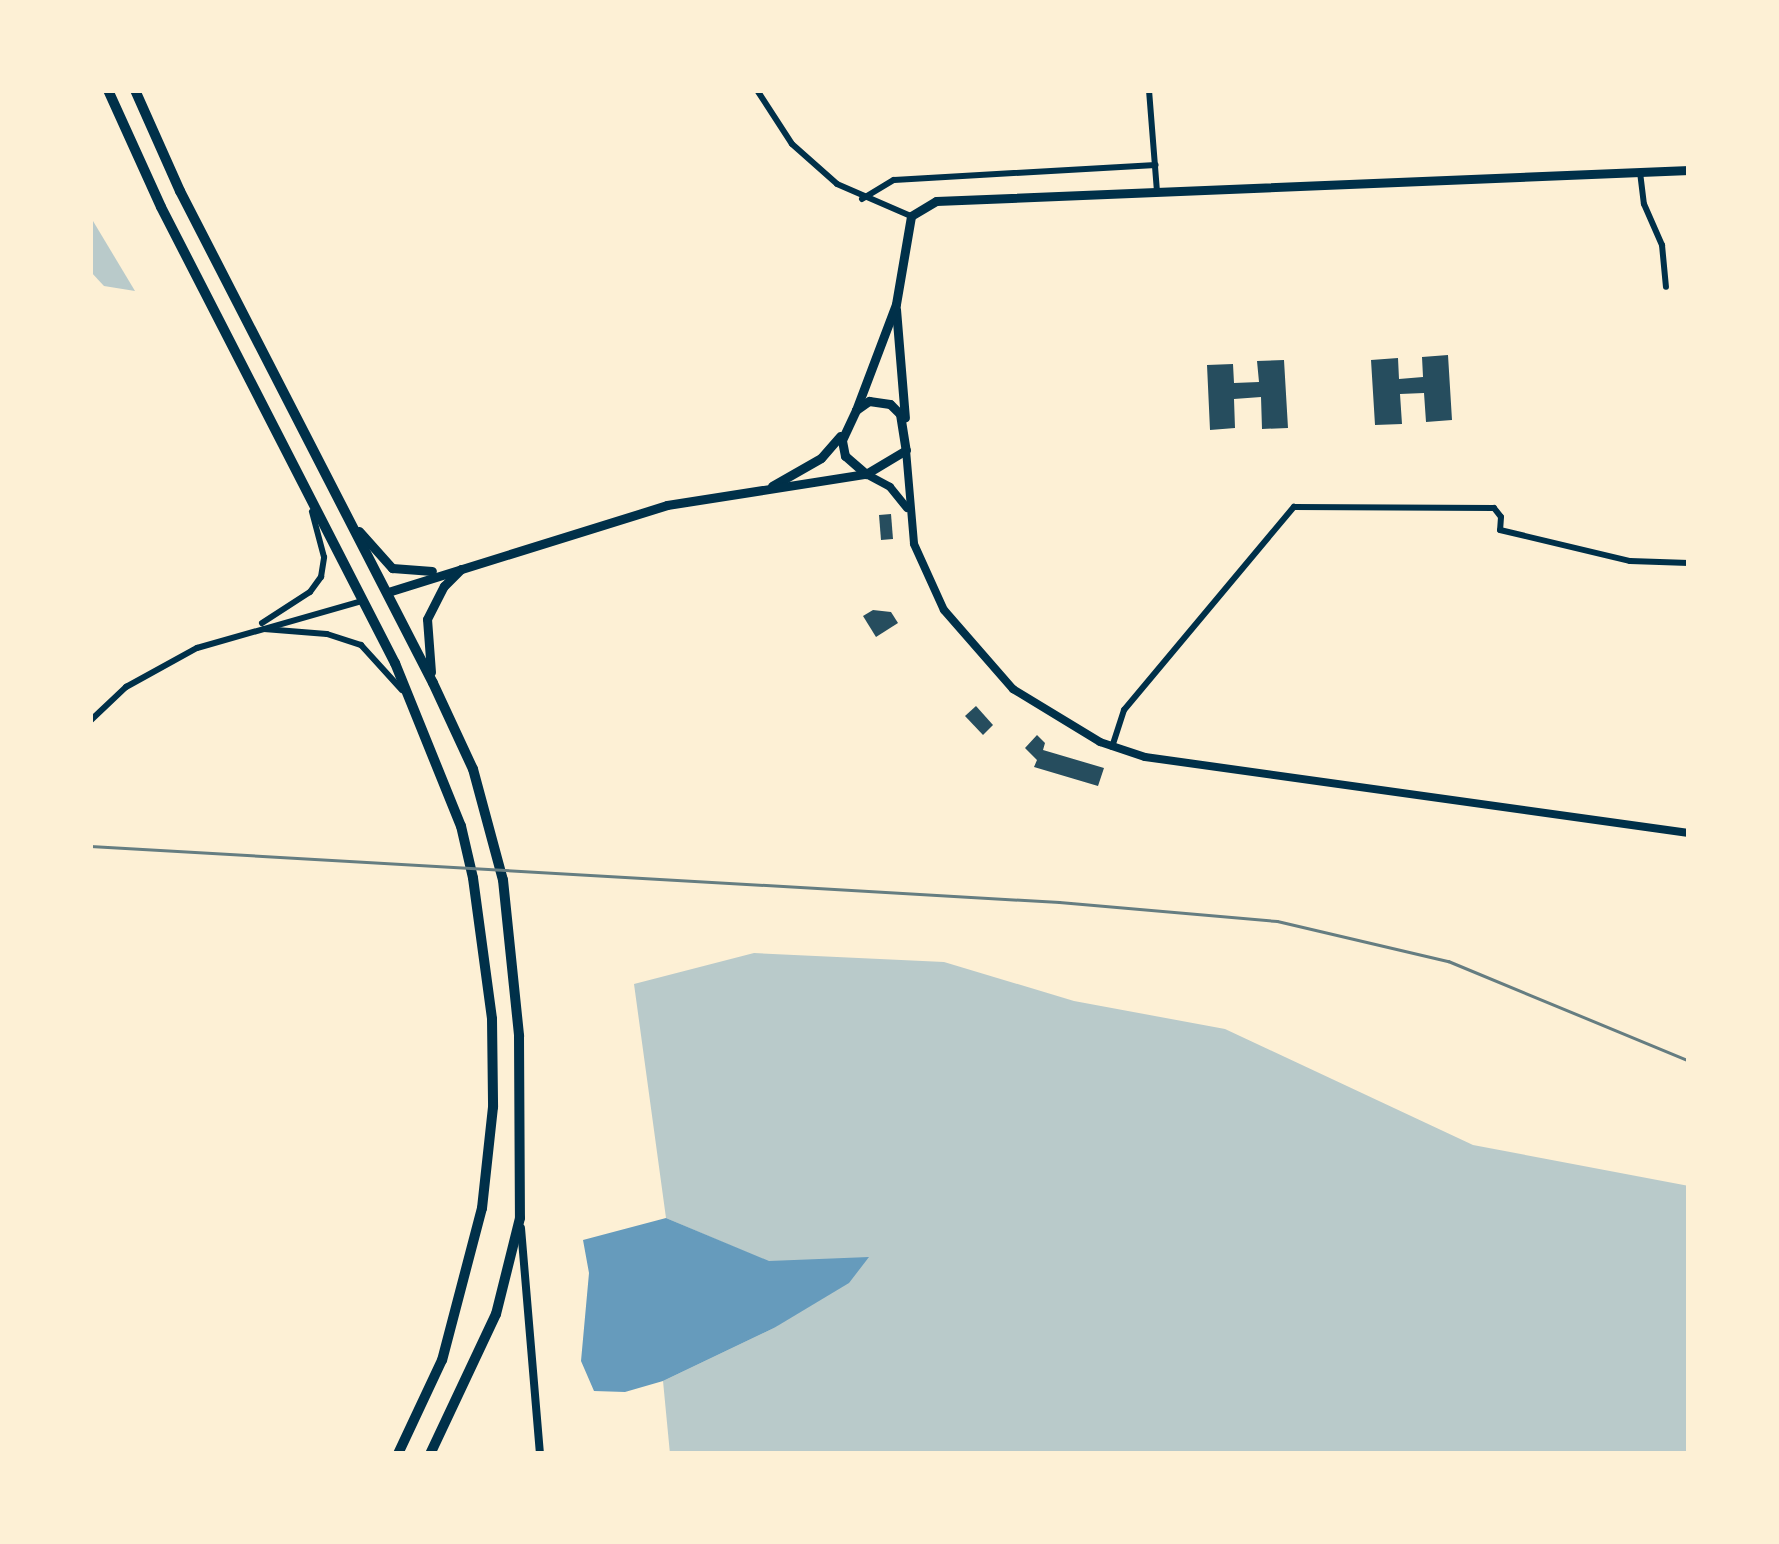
<!DOCTYPE html>
<html>
<head>
<meta charset="utf-8">
<style>
	body { margin:0 }
	#map { position:relative; width:1779px; height:1544px; overflow:hidden; background:#fdf0d5; font-family:"Source Sans 3",sans-serif }
	div>[style] { position:absolute }
	[style*='--x'] { left:calc(var(--x)*1px); top:calc(var(--y)*1px); width:calc(var(--w)*1px); rotate:calc(var(--a)*1deg) }
	.green>* { inset:0; background:#b9caca }
	.water>* { inset:0; background:#669bbc }
	.building>* { inset:0; background:#264d5e }
	.minor>* { height:6px; margin:-3px; padding:0 3px; transform-origin:3px; border-radius:3px; background:#003049 }
	.tertiary>* { height:8px; margin:-4px; padding:0 4px; transform-origin:4px; border-radius:4px; background:#003049 }
	.secondary>* { height:9px; margin:-4.5px; padding:0 4.5px; transform-origin:4.5px; border-radius:4.5px; background:#003049 }
	.trunk>* { height:10px; margin:-5px; padding:0 5px; transform-origin:5px; border-radius:5px; background:#003049 }
	.rail>* { height:3px; margin:-1.5px; padding:0 1.5px; transform-origin:1.5px; border-radius:1.5px; background:#657d81 }
	span { translate:-50% -50%; white-space:nowrap; text-align:center; line-height:1.15; -webkit-text-stroke:10px #fdf0d5; paint-order:stroke }
	.frame { position:absolute; inset:0; border:93px solid #fdf0d5; pointer-events:none }
</style>
</head>
<body>
<div id="map">
	<div class="green">
		<div style="clip-path:polygon(90px 216px,135px 291px,104px 286px,90px 271px)"></div>
		<div style="clip-path:polygon(754px 953px,944px 962px,1074px 1001px,1225px 1029px,1473px 1145px,1689px 1186px,1689px 1454px,670px 1454px,663px 1381px,774px 1328px,868px 1258px,769px 1262px,666px 1218px,634px 984px)"></div>
	</div>
	<div class="water">
		<div style="clip-path:polygon(666px 1218px,769px 1261px,869px 1257px,849px 1283px,774px 1328px,663px 1381px,625px 1392px,594px 1391px,581px 1361px,589px 1273px,583px 1240px)"></div>
	</div>
	<div class="building">
		<div style="clip-path:polygon(1448px 355px,1452px 420px,1426px 422px,1424px 393px,1400px 394px,1402px 424px,1375px 425px,1371px 360px,1398px 358px,1399px 379px,1423px 377px,1422px 357px)"></div>
		<div style="clip-path:polygon(1284px 360px,1288px 428px,1262px 429px,1261px 397px,1234px 399px,1235px 428px,1210px 430px,1207px 365px,1233px 364px,1234px 383px,1259px 382px,1257px 361px)"></div>
		<div style="clip-path:polygon(891px 514px,893px 539px,881px 540px,879px 515px)"></div>
		<div style="clip-path:polygon(873px 610px,891px 612px,898px 623px,876px 637px,863px 616px)"></div>
		<div style="clip-path:polygon(976px 706px,993px 725px,983px 735px,965px 716px)"></div>
		<div style="clip-path:polygon(1037px 735px,1045px 743px,1043px 750px,1104px 768px,1098px 786px,1034px 767px,1037px 760px,1025px 748px)"></div>
	</div>
	<div class="minor">
		<div style="--x:757;--y:90;--w:64;--a:57.1"></div>
		<div style="--x:792;--y:144;--w:60;--a:41.6"></div>
		<div style="--x:837;--y:184;--w:81;--a:23.4"></div>
		<div style="--x:1149;--y:90;--w:101;--a:85.5"></div>
		<div style="--x:1640;--y:172;--w:32;--a:83"></div>
		<div style="--x:1644;--y:204;--w:45;--a:66.3"></div>
		<div style="--x:1662;--y:245;--w:42;--a:84.6"></div>
		<div style="--x:862;--y:199;--w:37;--a:-31"></div>
		<div style="--x:894;--y:180;--w:262;--a:-3.3"></div>
		<div style="--x:262;--y:623;--w:57;--a:-32.9"></div>
		<div style="--x:310;--y:592;--w:19;--a:-54"></div>
		<div style="--x:321;--y:577;--w:20;--a:-81"></div>
		<div style="--x:324;--y:557;--w:47;--a:-104.9"></div>
		<div style="--x:264;--y:629;--w:63;--a:4.5"></div>
		<div style="--x:327;--y:634;--w:36;--a:18"></div>
		<div style="--x:361;--y:645;--w:61;--a:47.7"></div>
		<div style="--x:90;--y:721;--w:50;--a:-43.4"></div>
		<div style="--x:126;--y:687;--w:81;--a:-28.8"></div>
		<div style="--x:197;--y:648;--w:172;--a:-15.9"></div>
		<div style="--x:1112;--y:747;--w:39;--a:-72"></div>
		<div style="--x:1124;--y:710;--w:265;--a:-50.1"></div>
		<div style="--x:1294;--y:507;--w:200;--a:0.3"></div>
		<div style="--x:1494;--y:508;--w:11;--a:52"></div>
		<div style="--x:1501;--y:517;--w:13;--a:94"></div>
		<div style="--x:1500;--y:530;--w:134;--a:13.4"></div>
		<div style="--x:1630;--y:561;--w:59;--a:1.9"></div>
	</div>
	<div class="tertiary">
		<div style="--x:906;--y:450;--w:94;--a:85.1"></div>
		<div style="--x:914;--y:544;--w:72;--a:65.6"></div>
		<div style="--x:944;--y:610;--w:105;--a:48.9"></div>
		<div style="--x:1013;--y:689;--w:102;--a:31.3"></div>
		<div style="--x:1100;--y:742;--w:47;--a:18.4"></div>
		<div style="--x:1145;--y:757;--w:549;--a:7.95"></div>
		<div style="--x:866;--y:474;--w:27;--a:28"></div>
		<div style="--x:890;--y:487;--w:27;--a:51"></div>
		<div style="--x:521;--y:1228;--w:227;--a:85.2"></div>
	</div>
	<div class="secondary">
		<div style="--x:896;--y:309;--w:109;--a:85.3"></div>
		<div style="--x:869;--y:401;--w:21;--a:8"></div>
		<div style="--x:890;--y:404;--w:14;--a:45"></div>
		<div style="--x:900;--y:414;--w:36;--a:81"></div>
		<div style="--x:906;--y:450;--w:47;--a:149"></div>
		<div style="--x:866;--y:474;--w:28;--a:-139"></div>
		<div style="--x:845;--y:456;--w:16;--a:-101"></div>
		<div style="--x:842;--y:440;--w:33;--a:-65"></div>
		<div style="--x:856;--y:410;--w:16;--a:-35"></div>
		<div style="--x:856;--y:410;--w:113;--a:-69.3"></div>
		<div style="--x:896;--y:304;--w:89;--a:-80.3"></div>
		<div style="--x:911;--y:216;--w:29;--a:-31"></div>
		<div style="--x:936;--y:201;--w:754;--a:-2.36"></div>
		<div style="--x:772;--y:486;--w:56;--a:-29.7"></div>
		<div style="--x:821;--y:458;--w:29;--a:-49"></div>
		<div style="--x:359;--y:531;--w:50;--a:48.3"></div>
		<div style="--x:392;--y:568;--w:40;--a:4.3"></div>
		<div style="--x:388;--y:592;--w:292;--a:-17.3"></div>
		<div style="--x:667;--y:505;--w:201;--a:-8.9"></div>
		<div style="--x:431;--y:672;--w:53;--a:-94.3"></div>
		<div style="--x:427;--y:619;--w:37;--a:-63"></div>
		<div style="--x:444;--y:586;--w:24;--a:-45"></div>
	</div>
	<div class="trunk">
		<div style="--x:108;--y:90;--w:128;--a:65.6"></div>
		<div style="--x:161;--y:207;--w:513;--a:62.84"></div>
		<div style="--x:395;--y:663;--w:176;--a:68"></div>
		<div style="--x:461;--y:826;--w:53;--a:77"></div>
		<div style="--x:473;--y:878;--w:142;--a:82.3"></div>
		<div style="--x:492;--y:1019;--w:88;--a:89.3"></div>
		<div style="--x:493;--y:1107;--w:102;--a:96.2"></div>
		<div style="--x:482;--y:1208;--w:157;--a:104.7"></div>
		<div style="--x:442;--y:1360;--w:104;--a:115.1"></div>
		<div style="--x:135;--y:90;--w:111;--a:66"></div>
		<div style="--x:180;--y:191;--w:553;--a:62.79"></div>
		<div style="--x:433;--y:683;--w:95;--a:65.1"></div>
		<div style="--x:473;--y:769;--w:115;--a:74.9"></div>
		<div style="--x:503;--y:880;--w:157;--a:84.1"></div>
		<div style="--x:519;--y:1036;--w:182;--a:89.7"></div>
		<div style="--x:520;--y:1218;--w:99;--a:104"></div>
		<div style="--x:496;--y:1314;--w:155;--a:115.2"></div>
	</div>
	<div class="rail">
		<div style="--x:90;--y:846;--w:971;--a:3.31"></div>
		<div style="--x:1059;--y:902;--w:219;--a:5"></div>
		<div style="--x:1277;--y:921;--w:176;--a:13.2"></div>
		<div style="--x:1448;--y:961;--w:261;--a:22.5"></div>
	</div>
	<div class="frame"></div>
</div>
</body>
</html>
